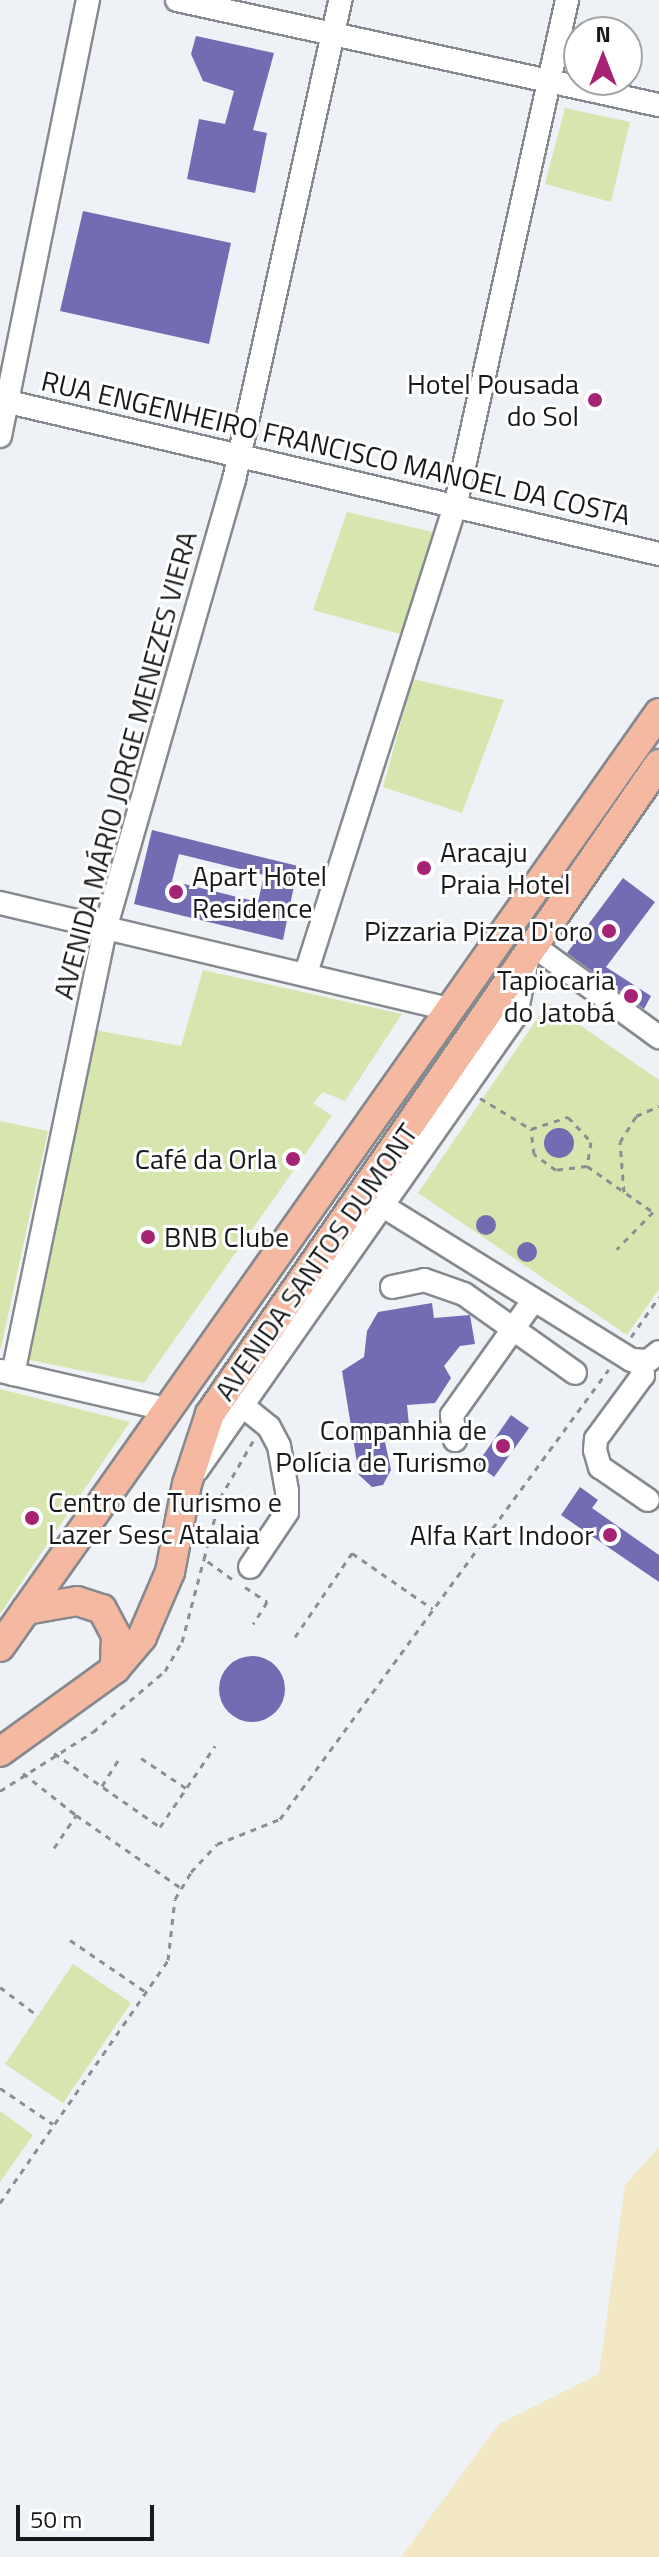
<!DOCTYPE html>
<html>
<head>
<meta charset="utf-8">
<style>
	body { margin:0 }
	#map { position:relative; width:659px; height:2557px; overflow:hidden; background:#eef2f7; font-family:"Titillium Web",sans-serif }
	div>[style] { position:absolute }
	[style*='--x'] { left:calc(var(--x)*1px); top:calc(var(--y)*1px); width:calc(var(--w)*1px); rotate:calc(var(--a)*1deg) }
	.green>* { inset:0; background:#d7e6ae }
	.sand>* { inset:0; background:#f2e8c3 }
	.building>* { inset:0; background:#746cb3 }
	.round { border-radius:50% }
	.path>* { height:3px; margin-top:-1.5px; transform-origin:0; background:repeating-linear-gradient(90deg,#8c8f92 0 6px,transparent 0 12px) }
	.roads { filter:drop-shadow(2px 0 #868a8e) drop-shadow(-2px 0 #868a8e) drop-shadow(0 2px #868a8e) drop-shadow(0 -2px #868a8e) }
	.minor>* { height:22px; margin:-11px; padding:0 11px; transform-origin:11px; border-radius:11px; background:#fff }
	.major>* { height:28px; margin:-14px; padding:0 14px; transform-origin:14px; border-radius:14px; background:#f5b9a2 }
	.dots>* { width:22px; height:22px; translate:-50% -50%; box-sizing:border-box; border:4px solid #fff; border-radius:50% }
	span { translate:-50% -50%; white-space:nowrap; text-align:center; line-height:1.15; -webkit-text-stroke:6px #fff; paint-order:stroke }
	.poi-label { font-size:28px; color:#17191b }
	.right { translate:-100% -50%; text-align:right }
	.left { translate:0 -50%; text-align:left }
	.street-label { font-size:28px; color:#17191b }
	.north { position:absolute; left:563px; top:16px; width:80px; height:80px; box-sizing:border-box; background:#fff; border:2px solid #a2a3a4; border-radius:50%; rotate:0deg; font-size:22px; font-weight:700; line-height:32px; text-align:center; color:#17191b }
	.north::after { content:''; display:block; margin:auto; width:28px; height:36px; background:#a52372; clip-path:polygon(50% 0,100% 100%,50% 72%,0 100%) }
	.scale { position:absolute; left:16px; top:2505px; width:138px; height:36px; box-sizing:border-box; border:4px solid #17191b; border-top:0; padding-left:10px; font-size:24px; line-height:28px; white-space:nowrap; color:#17191b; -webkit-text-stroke:6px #fff; paint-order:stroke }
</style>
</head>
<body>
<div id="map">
	<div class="green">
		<div style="clip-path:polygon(565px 108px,630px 122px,611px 202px,545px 184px)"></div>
		<div style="clip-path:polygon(347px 512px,437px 533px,400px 634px,313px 610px)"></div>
		<div style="clip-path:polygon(413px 679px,504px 700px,462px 813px,383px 787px)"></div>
		<div style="clip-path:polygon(203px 970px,402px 1014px,345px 1101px,323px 1092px,313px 1103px,332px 1116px,144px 1383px,24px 1359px,95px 1030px,181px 1046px)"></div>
		<div style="clip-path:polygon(548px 1003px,659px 1080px,659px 1289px,627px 1335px,418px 1193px)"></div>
		<div style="clip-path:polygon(0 1121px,48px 1131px,1px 1348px,0 1348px)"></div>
		<div style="clip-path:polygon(0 1389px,130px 1422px,0 1614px)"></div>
		<div style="clip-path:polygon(73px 1964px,131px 2003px,63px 2103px,5px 2064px)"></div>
		<div style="clip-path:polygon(0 2111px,33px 2135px,0 2182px)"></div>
	</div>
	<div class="sand">
		<div style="clip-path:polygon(659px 2147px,659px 2557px,401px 2557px,499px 2424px,599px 2374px,625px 2185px)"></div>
	</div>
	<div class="building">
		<div style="clip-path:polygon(196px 36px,274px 53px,253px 130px,267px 133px,255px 193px,187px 179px,199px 119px,225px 124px,234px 91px,203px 81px,191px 54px)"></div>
		<div style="clip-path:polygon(83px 211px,231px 243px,209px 344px,60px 311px)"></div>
		<div style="clip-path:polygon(evenodd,152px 830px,298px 866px,283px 940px,134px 904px,152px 830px,179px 854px,264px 875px,258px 902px,172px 881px,179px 854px)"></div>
		<div style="clip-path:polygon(623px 878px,655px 902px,606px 967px,651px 996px,644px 1009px,567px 953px)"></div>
		<div class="round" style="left:544px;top:1128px;width:30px;height:30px"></div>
		<div class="round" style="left:476px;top:1215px;width:20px;height:20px"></div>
		<div class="round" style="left:517px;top:1242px;width:20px;height:20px"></div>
		<div style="clip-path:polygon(432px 1303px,434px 1318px,470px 1315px,475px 1344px,460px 1346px,444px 1366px,451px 1378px,435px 1403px,407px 1405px,409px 1425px,382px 1428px,391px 1470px,383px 1485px,372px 1487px,359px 1475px,342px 1371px,364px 1357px,367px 1331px,378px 1312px)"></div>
		<div style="clip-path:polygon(511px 1415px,529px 1428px,494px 1477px,477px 1464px)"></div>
		<div style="clip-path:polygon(580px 1487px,598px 1500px,592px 1508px,659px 1555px,659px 1582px,561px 1515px)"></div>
		<div class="round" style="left:219px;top:1656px;width:66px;height:66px"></div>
	</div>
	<div class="path">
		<div style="--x:480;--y:1098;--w:60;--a:31.3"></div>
		<div style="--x:531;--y:1129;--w:39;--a:-18"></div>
		<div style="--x:568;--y:1117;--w:34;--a:47"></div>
		<div style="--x:591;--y:1142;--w:24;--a:99"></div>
		<div style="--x:587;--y:1166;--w:31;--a:173"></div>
		<div style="--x:556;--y:1170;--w:27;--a:-144"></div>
		<div style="--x:534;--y:1154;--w:25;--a:-97"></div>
		<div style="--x:587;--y:1166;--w:80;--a:34.9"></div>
		<div style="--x:653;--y:1212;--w:52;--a:134.2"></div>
		<div style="--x:624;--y:1192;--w:50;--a:-94.6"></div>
		<div style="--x:620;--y:1142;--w:31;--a:-58"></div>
		<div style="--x:636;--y:1116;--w:25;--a:-23"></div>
		<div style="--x:631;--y:1337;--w:49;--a:-55"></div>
		<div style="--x:232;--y:1579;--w:34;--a:-144"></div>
		<div style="--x:204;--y:1559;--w:63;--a:-75.3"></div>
		<div style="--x:220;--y:1498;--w:66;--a:-59.9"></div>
		<div style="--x:245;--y:1587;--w:27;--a:34"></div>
		<div style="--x:267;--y:1602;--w:26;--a:122"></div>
		<div style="--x:295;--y:1637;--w:102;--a:-55.8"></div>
		<div style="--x:352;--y:1553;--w:98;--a:34.7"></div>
		<div style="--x:54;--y:1753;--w:129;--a:34.9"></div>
		<div style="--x:160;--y:1827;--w:98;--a:-55.8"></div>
		<div style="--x:141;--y:1758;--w:54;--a:33.7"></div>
		<div style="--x:23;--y:1773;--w:68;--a:38.4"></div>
		<div style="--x:102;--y:1786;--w:34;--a:-58"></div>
		<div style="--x:0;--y:1791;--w:110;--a:-32.4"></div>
		<div style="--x:93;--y:1732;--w:94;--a:-40.3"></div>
		<div style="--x:165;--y:1671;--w:34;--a:-60"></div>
		<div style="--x:182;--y:1642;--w:86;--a:-75.2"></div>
		<div style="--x:54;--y:1848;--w:40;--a:-56"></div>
		<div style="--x:76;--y:1815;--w:128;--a:34.8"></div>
		<div style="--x:70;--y:1940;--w:92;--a:34.4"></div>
		<div style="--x:0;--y:1987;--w:48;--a:37.3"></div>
		<div style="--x:0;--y:2088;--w:64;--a:34.2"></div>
		<div style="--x:0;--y:2203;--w:295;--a:-55.3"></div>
		<div style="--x:168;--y:1960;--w:61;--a:-83.5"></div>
		<div style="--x:175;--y:1899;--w:31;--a:-59"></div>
		<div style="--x:191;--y:1872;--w:38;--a:-47"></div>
		<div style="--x:217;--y:1844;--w:68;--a:-21.6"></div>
		<div style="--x:280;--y:1819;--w:557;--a:-53.83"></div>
	</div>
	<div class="roads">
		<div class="minor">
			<div style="--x:177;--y:0;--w:493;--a:12.3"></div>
			<div style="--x:0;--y:400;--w:677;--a:13.15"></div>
			<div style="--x:0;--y:436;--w:445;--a:-78.6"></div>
			<div style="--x:0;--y:903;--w:464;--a:13.3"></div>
			<div style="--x:534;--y:946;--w:155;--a:36.1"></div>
			<div style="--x:306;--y:973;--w:489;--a:-72.3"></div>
			<div style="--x:455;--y:507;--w:519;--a:-77.54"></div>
			<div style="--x:383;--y:1206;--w:292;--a:31.8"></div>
			<div style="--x:631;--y:1360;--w:17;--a:3"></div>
			<div style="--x:648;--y:1361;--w:14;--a:-39"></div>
			<div style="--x:392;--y:1287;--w:33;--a:-12"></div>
			<div style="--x:424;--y:1280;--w:42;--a:19.3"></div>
			<div style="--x:464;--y:1294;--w:136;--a:35.4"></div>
			<div style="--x:639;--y:1361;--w:15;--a:74"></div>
			<div style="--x:643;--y:1375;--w:79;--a:126.3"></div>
			<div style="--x:596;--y:1439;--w:11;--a:95"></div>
			<div style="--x:595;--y:1450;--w:18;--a:74"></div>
			<div style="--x:600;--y:1467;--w:58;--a:34.5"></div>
			<div style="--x:1;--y:1371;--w:173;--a:13"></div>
			<div style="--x:13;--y:1374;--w:458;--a:-78.3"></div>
			<div style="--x:106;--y:926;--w:464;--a:-74"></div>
			<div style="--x:234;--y:480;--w:492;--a:-77.5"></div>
			<div style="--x:243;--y:1406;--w:33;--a:39"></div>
			<div style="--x:269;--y:1427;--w:21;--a:62"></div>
			<div style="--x:279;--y:1446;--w:46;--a:79.9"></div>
			<div style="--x:287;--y:1491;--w:21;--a:90"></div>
			<div style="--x:287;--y:1512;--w:66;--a:123.9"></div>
			<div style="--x:455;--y:1440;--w:25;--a:-97"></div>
			<div style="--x:452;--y:1415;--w:140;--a:-54.6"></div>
			<div style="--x:197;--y:1470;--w:556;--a:-54.97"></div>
			<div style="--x:516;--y:1015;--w:61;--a:-78.7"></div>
		</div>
		<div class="major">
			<div style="--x:26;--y:1610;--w:52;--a:-10"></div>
			<div style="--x:77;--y:1601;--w:26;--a:18"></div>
			<div style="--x:102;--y:1609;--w:30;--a:62"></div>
			<div style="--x:116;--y:1635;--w:34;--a:92"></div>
			<div style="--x:0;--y:1647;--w:1143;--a:-54.79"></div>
			<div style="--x:0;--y:1752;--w:142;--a:-35.8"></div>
			<div style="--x:115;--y:1669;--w:42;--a:-49.8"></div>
			<div style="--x:142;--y:1637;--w:71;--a:-66.7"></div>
			<div style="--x:170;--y:1572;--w:90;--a:-79.1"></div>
			<div style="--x:187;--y:1484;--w:74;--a:-71.8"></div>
			<div style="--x:210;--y:1414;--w:790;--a:-55.36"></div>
		</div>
	</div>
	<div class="dots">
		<div style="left:595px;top:400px;background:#a52372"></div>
		<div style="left:424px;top:868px;background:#a52372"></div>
		<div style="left:176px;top:892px;background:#a52372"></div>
		<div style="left:609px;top:931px;background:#a52372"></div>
		<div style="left:631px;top:996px;background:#a52372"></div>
		<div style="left:293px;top:1159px;background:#a52372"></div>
		<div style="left:148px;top:1237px;background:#a52372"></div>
		<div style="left:503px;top:1446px;background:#a52372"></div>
		<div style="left:32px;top:1518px;background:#a52372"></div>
		<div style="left:610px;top:1535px;background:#a52372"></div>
	</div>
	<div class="poi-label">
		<span class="right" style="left:579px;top:400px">Hotel Pousada<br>do Sol</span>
		<span class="left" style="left:440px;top:868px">Aracaju<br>Praia Hotel</span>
		<span class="left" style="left:192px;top:892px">Apart Hotel<br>Residence</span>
		<span class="right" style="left:593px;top:931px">Pizzaria Pizza D'oro</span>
		<span class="right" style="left:615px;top:996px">Tapiocaria<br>do Jatobá</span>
		<span class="right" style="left:277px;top:1159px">Café da Orla</span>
		<span class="left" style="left:164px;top:1237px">BNB Clube</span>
		<span class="right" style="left:487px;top:1446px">Companhia de<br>Polícia de Turismo</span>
		<span class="left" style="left:48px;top:1518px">Centro de Turismo e<br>Lazer Sesc Atalaia</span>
		<span class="right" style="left:594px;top:1535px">Alfa Kart Indoor</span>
	</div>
	<div class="street-label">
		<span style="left:336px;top:448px;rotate:13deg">RUA ENGENHEIRO FRANCISCO MANOEL DA COSTA</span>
		<span style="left:125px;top:765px;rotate:-75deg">AVENIDA MÁRIO JORGE MENEZES VIERA</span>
		<span style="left:316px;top:1262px;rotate:-55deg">AVENIDA SANTOS DUMONT</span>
	</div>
	<div class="north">N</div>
	<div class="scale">50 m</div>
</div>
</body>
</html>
